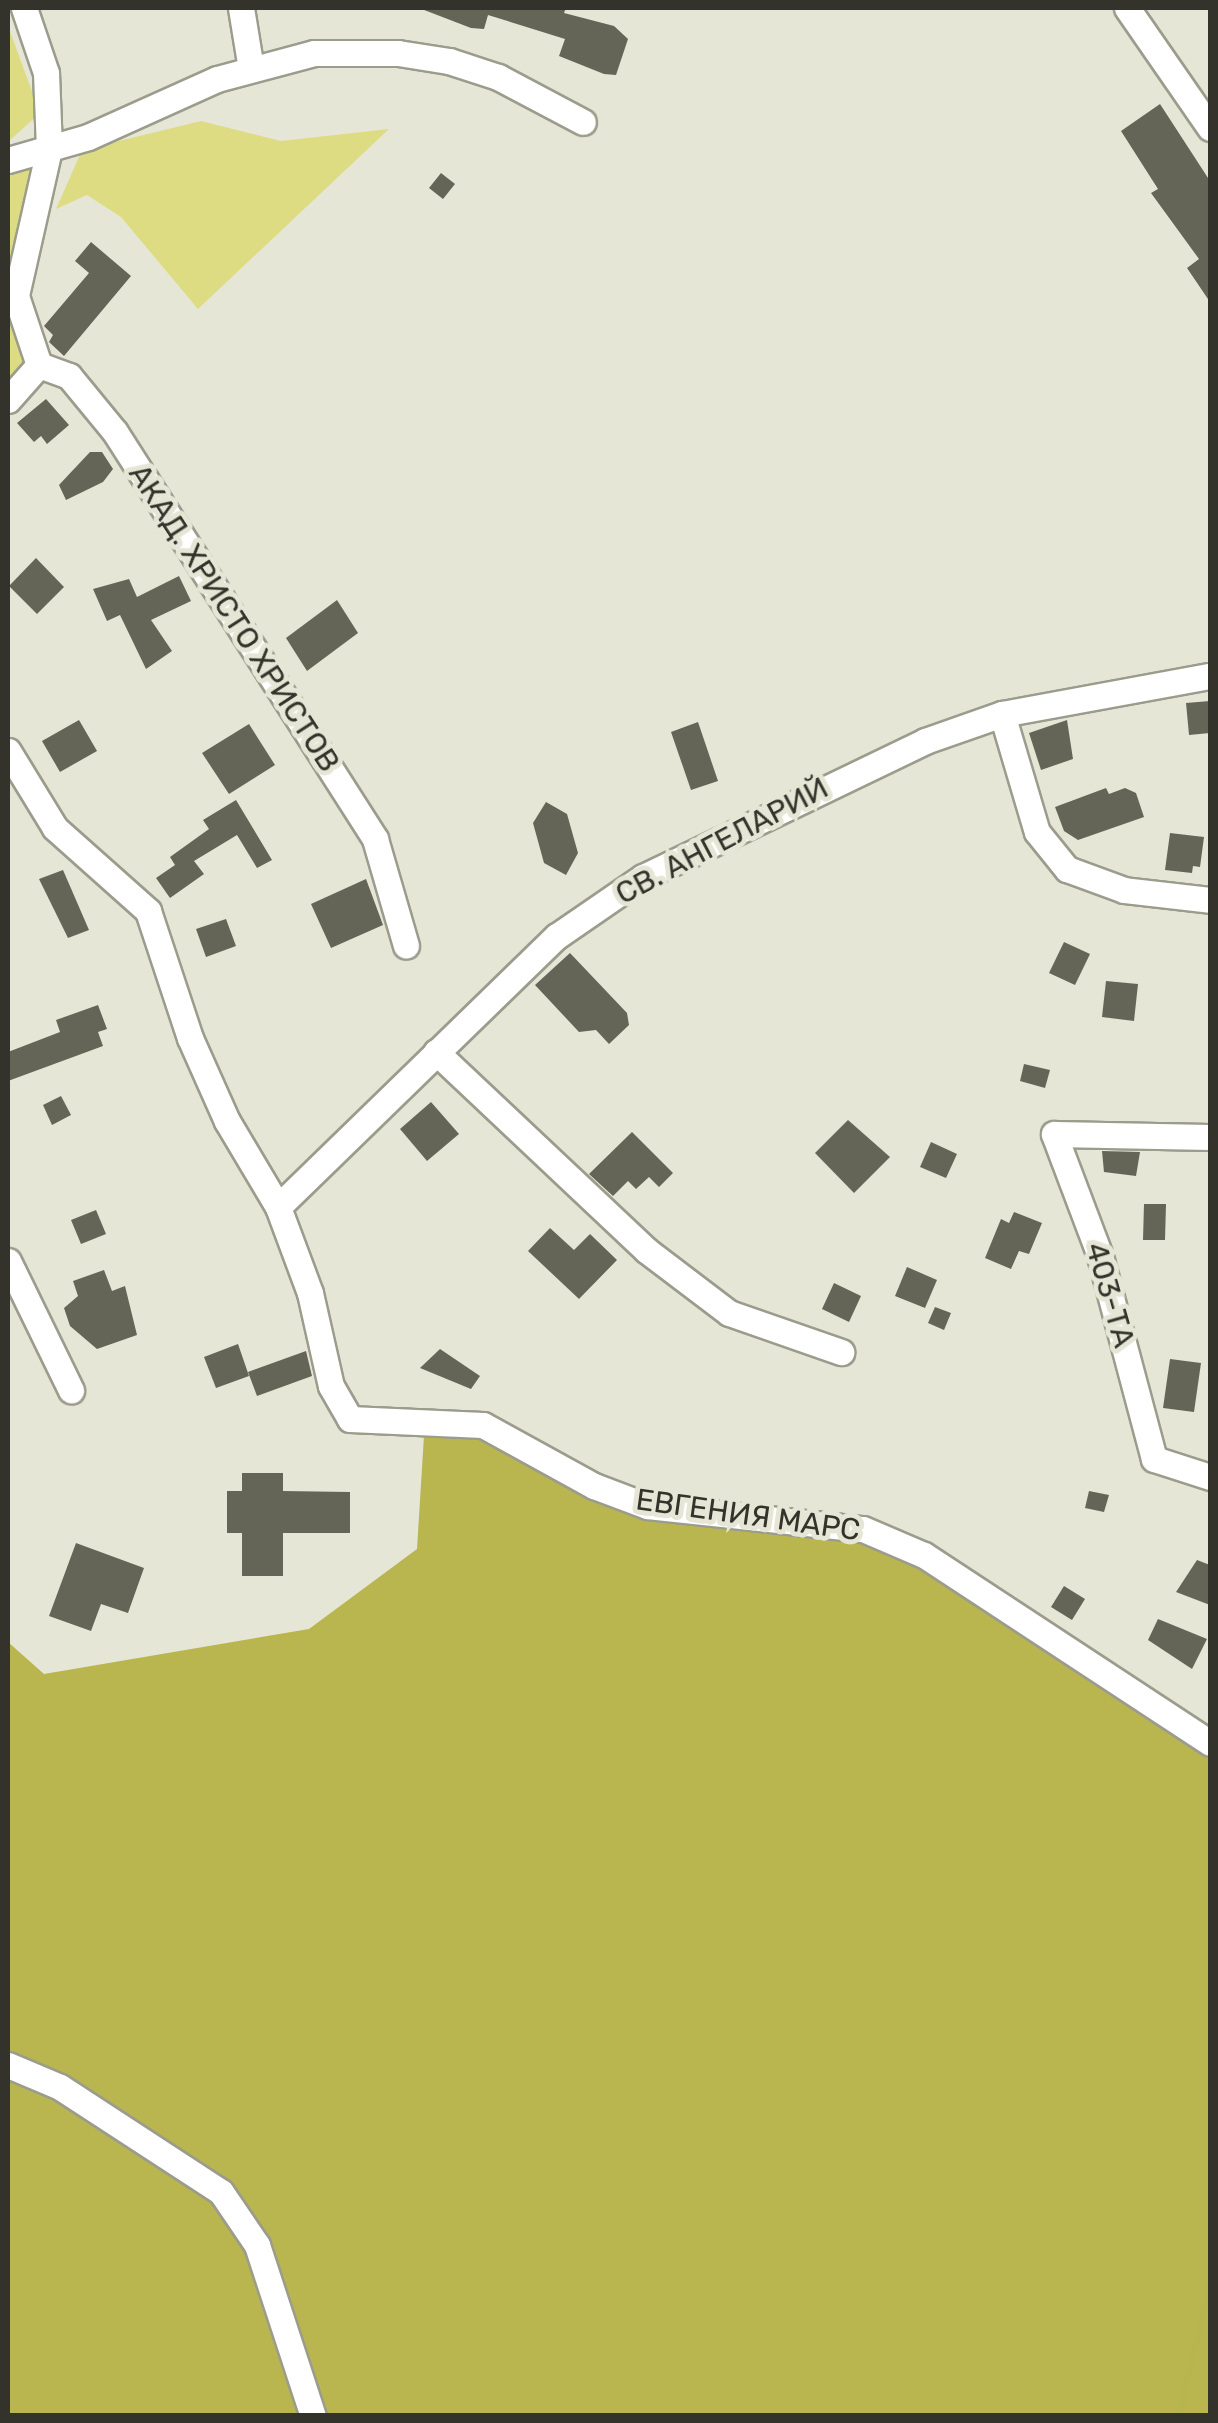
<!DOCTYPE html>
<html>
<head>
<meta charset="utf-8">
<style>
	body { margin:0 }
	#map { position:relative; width:1218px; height:2423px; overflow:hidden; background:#e6e6d6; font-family:Rubik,sans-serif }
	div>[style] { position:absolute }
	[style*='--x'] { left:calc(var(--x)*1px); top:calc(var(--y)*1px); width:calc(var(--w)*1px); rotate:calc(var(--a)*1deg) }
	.green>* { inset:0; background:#dedc83 }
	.forest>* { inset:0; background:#b9b650 }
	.stream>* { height:6px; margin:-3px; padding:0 3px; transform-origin:3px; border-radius:3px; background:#b8b550 }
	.building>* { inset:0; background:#656557 }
	.roads { filter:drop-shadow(2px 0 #9c9c8d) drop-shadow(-2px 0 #9c9c8d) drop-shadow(0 2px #9c9c8d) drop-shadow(0 -2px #9c9c8d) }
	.minor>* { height:25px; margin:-12.5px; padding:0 12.5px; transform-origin:12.5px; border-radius:12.5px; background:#fff }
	span { translate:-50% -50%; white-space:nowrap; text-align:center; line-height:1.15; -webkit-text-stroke:10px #e6e6d6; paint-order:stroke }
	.street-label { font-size:30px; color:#33332c }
	.frame { position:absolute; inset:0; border:10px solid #33332c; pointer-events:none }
</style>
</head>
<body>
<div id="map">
	<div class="green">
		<div style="clip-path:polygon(8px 26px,40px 113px,8px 142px)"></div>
		<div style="clip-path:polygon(201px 121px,281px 141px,389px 129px,198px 309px,121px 217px,87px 195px,56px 209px,82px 150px)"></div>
		<div style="clip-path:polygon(38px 165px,12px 252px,8px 285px,8px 169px)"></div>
		<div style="clip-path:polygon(8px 288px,42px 361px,8px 393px)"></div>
	</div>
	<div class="forest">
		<div style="clip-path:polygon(425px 1419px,483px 1425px,594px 1486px,863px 1529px,1210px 1743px,1210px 2415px,8px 2415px,8px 1642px,44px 1674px,309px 1629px,417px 1549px)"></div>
	</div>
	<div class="stream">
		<div style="--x:1179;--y:2416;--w:136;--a:-76.8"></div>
	</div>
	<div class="building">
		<div style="clip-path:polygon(419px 8px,566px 8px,564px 13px,614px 26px,628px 39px,616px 75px,604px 74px,559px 56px,565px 39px,488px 15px,484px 29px,471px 28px)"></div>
		<div style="clip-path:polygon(1160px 104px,1210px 181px,1210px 302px,1187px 268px,1199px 259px,1151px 193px,1158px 189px,1121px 131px)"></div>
		<div style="clip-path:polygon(441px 173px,455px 184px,443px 199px,429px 188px)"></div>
		<div style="clip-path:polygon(91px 242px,131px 276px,64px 356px,49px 342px,53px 335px,44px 326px,89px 273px,75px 261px)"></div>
		<div style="clip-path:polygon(46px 399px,69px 425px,47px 444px,41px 436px,34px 442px,17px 423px)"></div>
		<div style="clip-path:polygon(90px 452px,102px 452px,113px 469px,103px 482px,66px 500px,59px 485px)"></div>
		<div style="clip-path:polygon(36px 558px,64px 587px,37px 614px,9px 586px)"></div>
		<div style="clip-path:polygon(179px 576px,191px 601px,151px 620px,172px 651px,146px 669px,120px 615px,107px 621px,93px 589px,129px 579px,137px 597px)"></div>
		<div style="clip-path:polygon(337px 600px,358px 633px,307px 671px,286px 638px)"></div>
		<div style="clip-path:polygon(1210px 701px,1210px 733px,1189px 735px,1186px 703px)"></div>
		<div style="clip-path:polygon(79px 720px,97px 751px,60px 772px,42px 741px)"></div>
		<div style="clip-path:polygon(1067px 720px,1073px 759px,1041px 770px,1029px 733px)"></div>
		<div style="clip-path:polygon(698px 722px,718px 781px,691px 790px,671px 732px)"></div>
		<div style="clip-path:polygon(249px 724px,275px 765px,229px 794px,202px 753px)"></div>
		<div style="clip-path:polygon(1106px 788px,1109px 794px,1125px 788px,1136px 793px,1144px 817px,1078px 840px,1064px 831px,1055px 807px)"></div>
		<div style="clip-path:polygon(236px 800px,272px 860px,257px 868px,237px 835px,194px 861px,204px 874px,170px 898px,156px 878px,175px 865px,170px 857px,209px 829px,203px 820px)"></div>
		<div style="clip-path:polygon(546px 802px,567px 814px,578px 853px,566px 875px,544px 863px,533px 823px)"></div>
		<div style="clip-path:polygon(1170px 833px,1204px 837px,1200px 867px,1193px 866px,1192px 873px,1165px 870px)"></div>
		<div style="clip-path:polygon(63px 870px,89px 930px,68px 938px,39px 879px)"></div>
		<div style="clip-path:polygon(366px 879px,383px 925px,331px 948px,311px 904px)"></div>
		<div style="clip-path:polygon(226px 919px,236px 946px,206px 957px,196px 929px)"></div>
		<div style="clip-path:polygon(1064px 942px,1090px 954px,1075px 985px,1049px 973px)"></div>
		<div style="clip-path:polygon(570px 953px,627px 1013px,629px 1025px,609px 1044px,596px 1030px,579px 1032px,535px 985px)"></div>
		<div style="clip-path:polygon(1106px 981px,1138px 984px,1134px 1021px,1102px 1017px)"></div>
		<div style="clip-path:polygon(98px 1005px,107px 1029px,98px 1032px,103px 1046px,8px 1081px,8px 1052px,60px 1032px,56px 1020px)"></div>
		<div style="clip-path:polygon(1024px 1064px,1050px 1070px,1045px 1088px,1020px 1081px)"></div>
		<div style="clip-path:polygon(61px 1096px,71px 1115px,52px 1125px,43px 1105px)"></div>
		<div style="clip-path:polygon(431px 1102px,459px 1134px,427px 1161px,400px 1129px)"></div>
		<div style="clip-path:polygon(848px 1120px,890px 1157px,854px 1193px,815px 1153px)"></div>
		<div style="clip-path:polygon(632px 1132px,673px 1173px,659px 1187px,649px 1177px,636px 1189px,628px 1181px,613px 1196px,589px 1174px)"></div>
		<div style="clip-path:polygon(931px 1142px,957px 1154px,946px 1178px,920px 1167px)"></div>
		<div style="clip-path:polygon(1102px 1151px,1140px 1152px,1136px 1176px,1104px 1172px)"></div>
		<div style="clip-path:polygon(1144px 1204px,1166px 1204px,1165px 1240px,1143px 1240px)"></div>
		<div style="clip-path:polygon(96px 1210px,106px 1234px,81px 1244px,71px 1220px)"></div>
		<div style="clip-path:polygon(1014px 1212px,1042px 1223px,1029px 1254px,1019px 1251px,1011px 1269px,985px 1258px,1001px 1219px,1009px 1223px)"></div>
		<div style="clip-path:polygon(550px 1228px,574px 1250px,590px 1234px,617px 1260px,579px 1299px,528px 1251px)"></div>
		<div style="clip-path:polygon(907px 1267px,937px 1280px,925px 1308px,895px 1296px)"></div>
		<div style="clip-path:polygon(104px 1270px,112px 1291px,125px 1286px,137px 1335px,97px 1349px,70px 1326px,64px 1308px,78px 1296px,73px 1281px)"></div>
		<div style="clip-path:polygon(834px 1283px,861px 1296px,849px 1322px,822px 1309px)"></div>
		<div style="clip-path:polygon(935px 1307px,951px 1313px,944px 1330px,928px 1323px)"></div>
		<div style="clip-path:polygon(238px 1344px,249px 1376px,216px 1388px,204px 1357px)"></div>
		<div style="clip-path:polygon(440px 1349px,480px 1376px,471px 1389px,420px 1368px)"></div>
		<div style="clip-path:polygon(306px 1351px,312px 1376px,257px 1396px,248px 1372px)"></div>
		<div style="clip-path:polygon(1170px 1359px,1201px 1363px,1194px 1412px,1163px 1408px)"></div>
		<div style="clip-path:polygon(242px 1473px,283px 1473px,283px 1491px,350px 1492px,350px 1533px,283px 1533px,283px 1576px,242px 1576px,242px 1533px,227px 1533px,227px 1491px,242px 1491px)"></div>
		<div style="clip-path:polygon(1089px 1491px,1109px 1495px,1104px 1512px,1085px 1508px)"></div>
		<div style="clip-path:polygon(76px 1543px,144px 1568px,128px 1613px,101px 1604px,91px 1631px,49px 1616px)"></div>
		<div style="clip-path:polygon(1197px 1560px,1210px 1565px,1210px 1605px,1176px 1592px)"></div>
		<div style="clip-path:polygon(1064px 1586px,1085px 1599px,1072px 1620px,1051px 1607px)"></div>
		<div style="clip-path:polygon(1158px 1619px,1207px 1639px,1192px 1669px,1148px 1640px)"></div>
	</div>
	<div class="roads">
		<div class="minor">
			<div style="--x:24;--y:8;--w:69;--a:71.3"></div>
			<div style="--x:46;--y:73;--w:76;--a:87.7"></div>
			<div style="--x:49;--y:149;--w:151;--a:102.7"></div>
			<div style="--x:16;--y:296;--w:73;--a:71.6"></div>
			<div style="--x:241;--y:8;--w:62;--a:80.7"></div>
			<div style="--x:1127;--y:8;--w:146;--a:55.3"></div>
			<div style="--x:8;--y:160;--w:83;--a:-16"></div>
			<div style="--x:88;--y:137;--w:141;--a:-24.2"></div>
			<div style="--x:217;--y:79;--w:100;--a:-15"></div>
			<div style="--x:314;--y:53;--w:84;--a:0"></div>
			<div style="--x:398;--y:53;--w:52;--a:8.9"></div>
			<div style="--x:449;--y:61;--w:52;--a:18.1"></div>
			<div style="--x:498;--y:77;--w:96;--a:27.9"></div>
			<div style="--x:39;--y:365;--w:32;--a:20"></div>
			<div style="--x:69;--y:376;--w:72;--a:50.6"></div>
			<div style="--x:115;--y:432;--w:483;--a:57.4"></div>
			<div style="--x:375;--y:839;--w:111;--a:73.8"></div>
			<div style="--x:8;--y:400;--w:47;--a:-48.5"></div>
			<div style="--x:1002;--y:714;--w:123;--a:73.5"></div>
			<div style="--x:1037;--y:832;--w:48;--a:51"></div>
			<div style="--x:1067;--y:869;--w:61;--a:20.2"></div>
			<div style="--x:1124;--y:890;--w:87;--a:6.6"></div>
			<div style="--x:8;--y:751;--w:90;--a:58.6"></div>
			<div style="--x:55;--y:828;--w:125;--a:41.7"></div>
			<div style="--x:148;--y:911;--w:134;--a:71.7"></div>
			<div style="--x:190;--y:1038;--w:91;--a:66"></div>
			<div style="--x:227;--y:1121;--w:100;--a:59.3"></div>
			<div style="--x:278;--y:1207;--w:92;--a:69.6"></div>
			<div style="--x:310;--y:1293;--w:95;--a:77.3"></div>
			<div style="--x:331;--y:1386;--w:38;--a:60"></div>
			<div style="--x:350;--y:1419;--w:133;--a:2.6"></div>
			<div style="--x:483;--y:1425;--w:127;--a:28.8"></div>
			<div style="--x:594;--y:1486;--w:57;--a:20.7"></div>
			<div style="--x:647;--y:1506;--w:217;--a:6.1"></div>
			<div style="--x:863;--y:1529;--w:66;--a:23.1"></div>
			<div style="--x:924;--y:1555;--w:342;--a:33.3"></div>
			<div style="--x:436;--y:1052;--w:289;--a:43.3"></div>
			<div style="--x:646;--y:1250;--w:104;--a:37.2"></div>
			<div style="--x:729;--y:1313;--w:119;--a:19.2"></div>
			<div style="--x:1210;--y:1137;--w:156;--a:-178.9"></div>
			<div style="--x:1054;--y:1134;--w:130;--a:69.3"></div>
			<div style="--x:1100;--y:1256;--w:210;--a:75.1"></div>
			<div style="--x:1154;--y:1459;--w:59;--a:17.8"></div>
			<div style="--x:278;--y:1207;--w:389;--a:-44.2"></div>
			<div style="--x:557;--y:936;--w:104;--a:-34.5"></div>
			<div style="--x:643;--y:877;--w:313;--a:-25.7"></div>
			<div style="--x:925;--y:741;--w:82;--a:-19.3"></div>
			<div style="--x:1002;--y:714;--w:211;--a:-10.4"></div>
			<div style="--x:8;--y:1261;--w:144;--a:64"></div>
			<div style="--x:8;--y:2065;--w:56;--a:22.9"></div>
			<div style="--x:60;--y:2087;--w:192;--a:33.1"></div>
			<div style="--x:221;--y:2192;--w:64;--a:55.8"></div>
			<div style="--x:257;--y:2245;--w:180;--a:71.9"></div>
		</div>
	</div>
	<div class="street-label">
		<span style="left:234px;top:618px;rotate:57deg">АКАД. ХРИСТО ХРИСТОВ</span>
		<span style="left:722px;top:841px;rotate:-28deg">СВ. АНГЕЛАРИЙ</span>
		<span style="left:1110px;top:1295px;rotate:74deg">403-ТА</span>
		<span style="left:748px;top:1515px;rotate:8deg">ЕВГЕНИЯ МАРС</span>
	</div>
	<div class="frame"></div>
</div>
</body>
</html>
